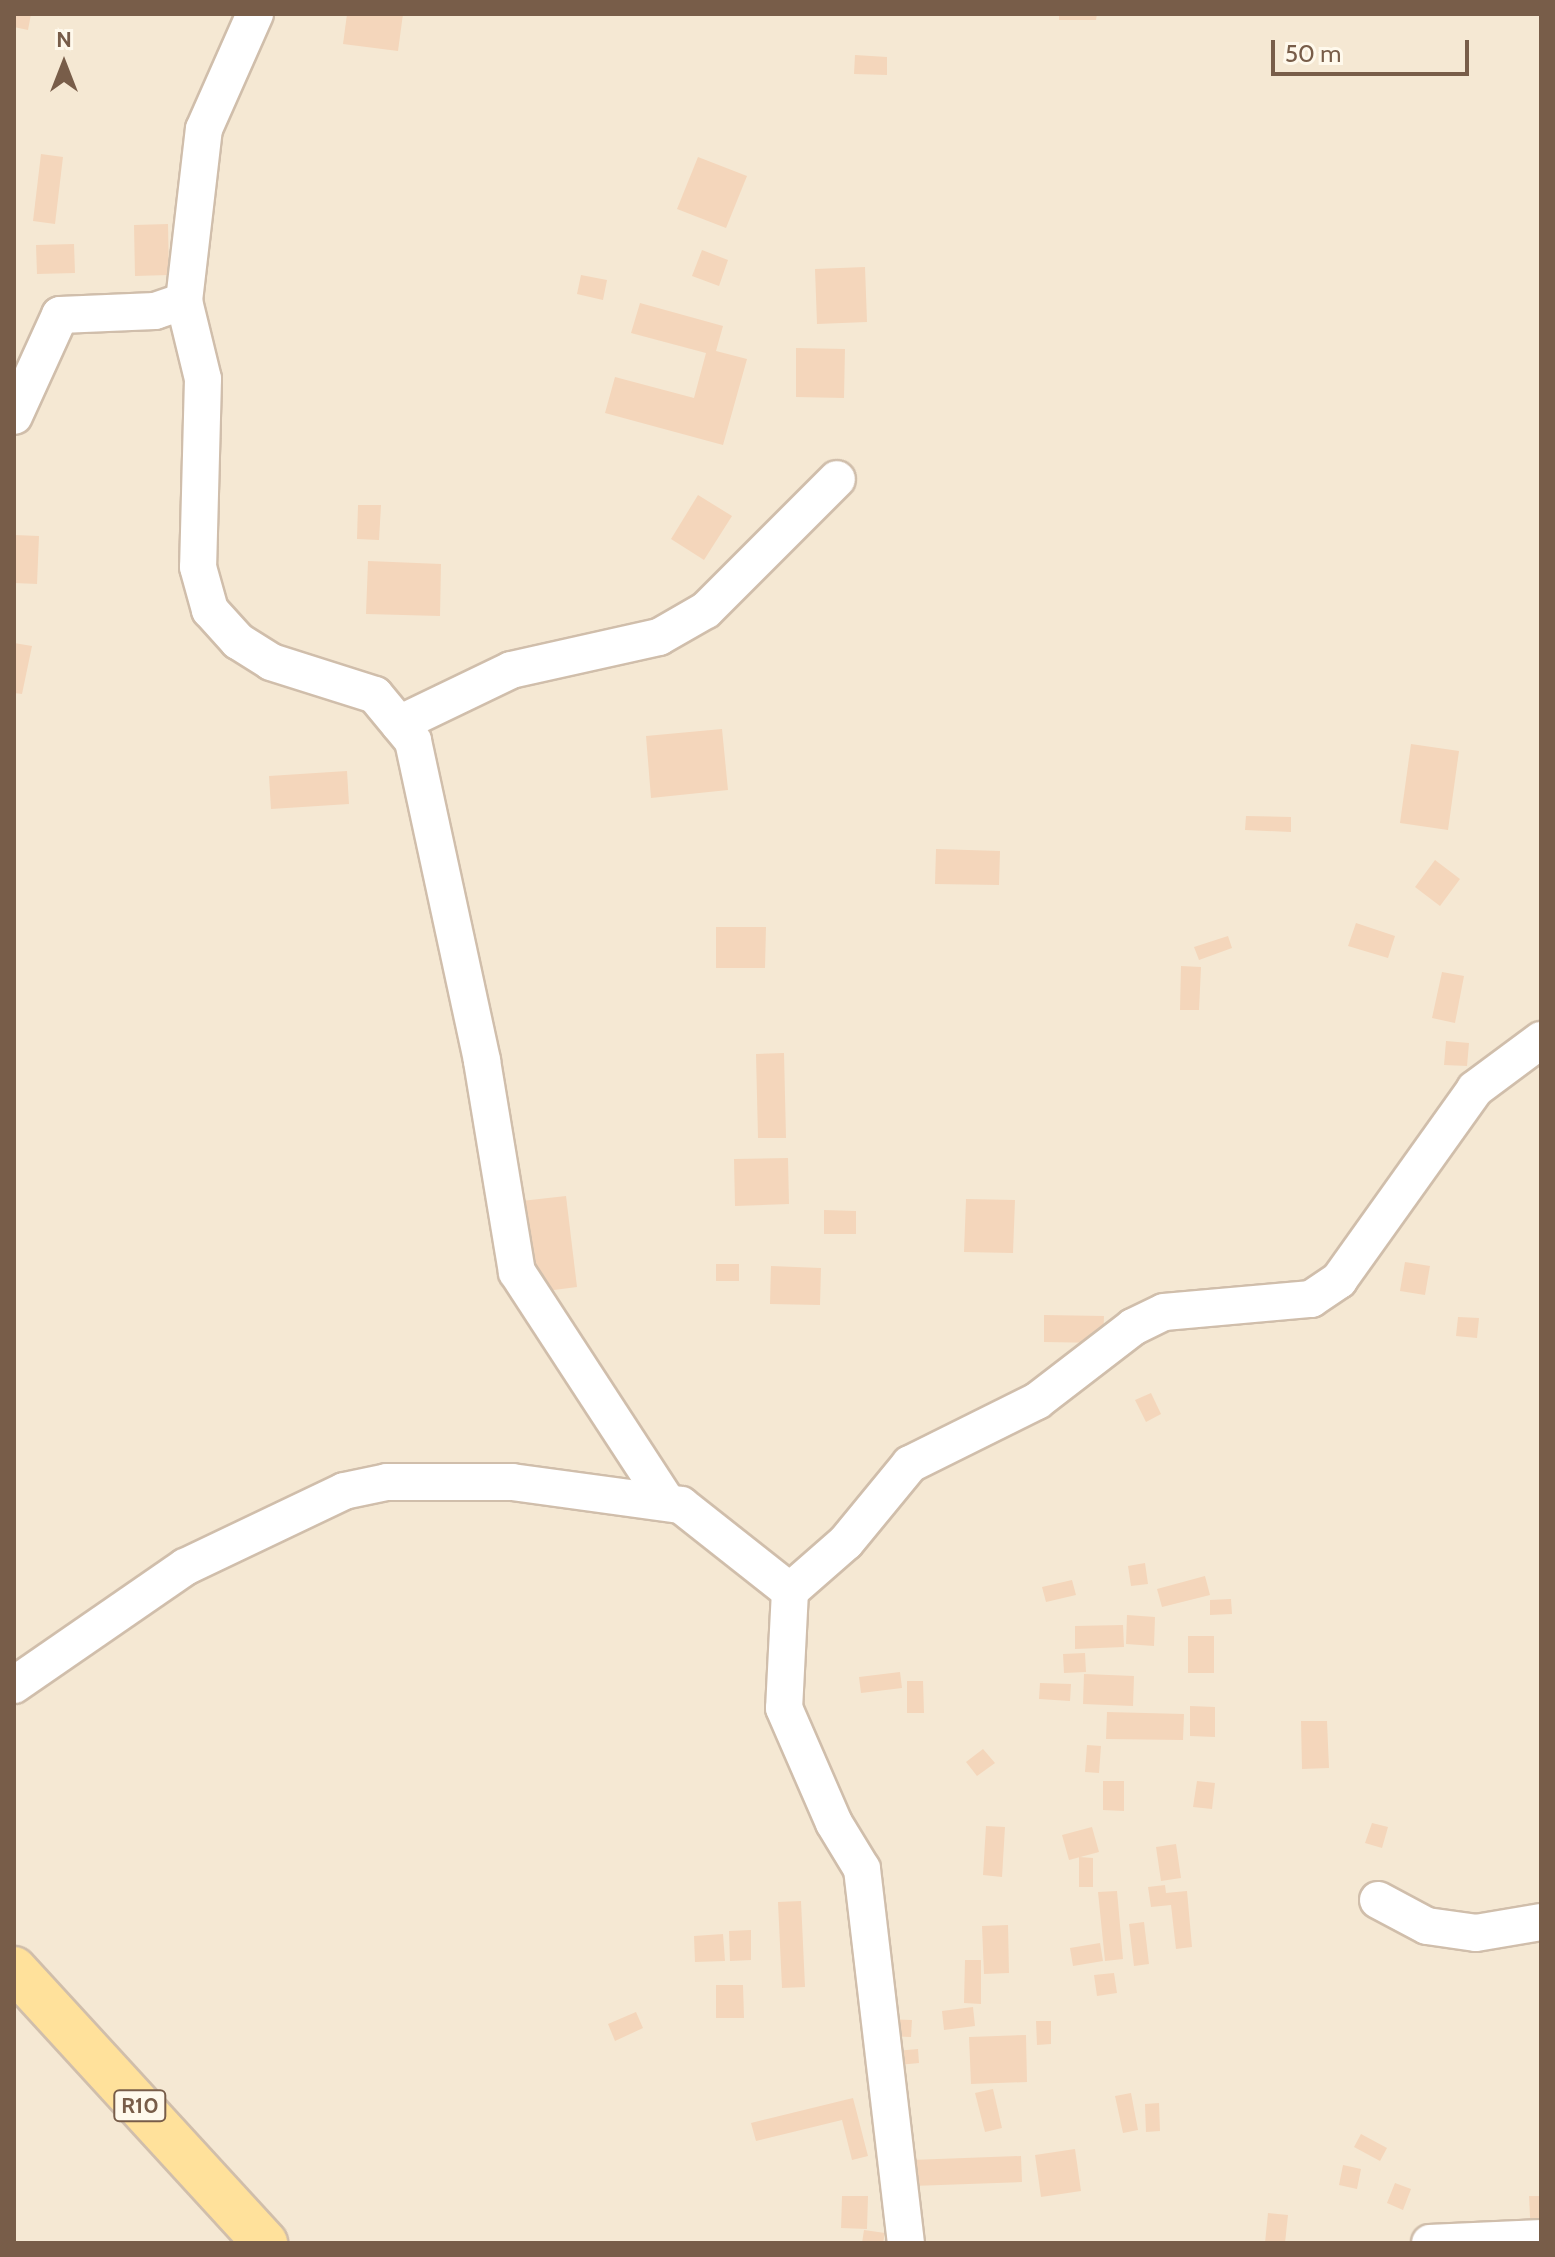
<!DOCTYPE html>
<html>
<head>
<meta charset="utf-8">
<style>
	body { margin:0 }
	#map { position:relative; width:1555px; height:2257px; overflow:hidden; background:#fdf6e5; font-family:Cabin,sans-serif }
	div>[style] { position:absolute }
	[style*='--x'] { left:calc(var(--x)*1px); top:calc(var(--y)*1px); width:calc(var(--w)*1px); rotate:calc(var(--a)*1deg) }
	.residential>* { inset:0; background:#f5e8d3 }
	.building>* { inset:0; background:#f4d6bb }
	.roads { filter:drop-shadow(2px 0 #d0beab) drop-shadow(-2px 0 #d0beab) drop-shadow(0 2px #d0beab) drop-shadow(0 -2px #d0beab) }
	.minor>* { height:36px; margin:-18px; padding:0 18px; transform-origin:18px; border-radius:18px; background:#fff }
	.major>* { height:44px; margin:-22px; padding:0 22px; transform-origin:22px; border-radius:22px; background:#ffe19b }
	span { translate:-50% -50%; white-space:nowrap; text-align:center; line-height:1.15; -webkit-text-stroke:8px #fff9ec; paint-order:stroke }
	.shield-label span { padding:2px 6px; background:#fff9ec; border:2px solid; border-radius:6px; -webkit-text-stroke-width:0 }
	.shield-label { font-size:22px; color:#785d49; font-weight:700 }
	.frame { position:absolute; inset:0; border:16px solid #785d49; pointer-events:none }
	.north { position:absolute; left:24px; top:24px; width:80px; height:80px; -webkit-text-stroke:6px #fff9ec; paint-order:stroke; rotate:0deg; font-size:22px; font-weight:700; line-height:32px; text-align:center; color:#785d49 }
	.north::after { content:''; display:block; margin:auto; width:28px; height:36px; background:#785d49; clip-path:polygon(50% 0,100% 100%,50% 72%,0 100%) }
	.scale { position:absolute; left:1271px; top:40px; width:198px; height:36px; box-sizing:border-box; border:4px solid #785d49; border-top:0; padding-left:10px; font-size:24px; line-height:28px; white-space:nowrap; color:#785d49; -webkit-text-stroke:6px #fff9ec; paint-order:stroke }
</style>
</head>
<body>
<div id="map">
	<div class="residential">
		<div style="clip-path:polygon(14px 14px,1541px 14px,1541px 2243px,14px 2243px)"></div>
	</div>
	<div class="building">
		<div style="clip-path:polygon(14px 14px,31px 14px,28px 30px,14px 27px)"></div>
		<div style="clip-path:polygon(347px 14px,403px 14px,398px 51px,343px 44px)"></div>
		<div style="clip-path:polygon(1059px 14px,1097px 14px,1096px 20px,1059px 20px)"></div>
		<div style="clip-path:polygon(855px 55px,887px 57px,887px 75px,854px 74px)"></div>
		<div style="clip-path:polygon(41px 154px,63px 157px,55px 224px,33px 221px)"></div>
		<div style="clip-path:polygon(698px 157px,747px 176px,726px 228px,677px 209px)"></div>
		<div style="clip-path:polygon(168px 224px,169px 275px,135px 276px,134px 225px)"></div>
		<div style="clip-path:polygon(74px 244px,75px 273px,37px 274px,36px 245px)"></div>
		<div style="clip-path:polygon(702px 250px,728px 260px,719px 286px,692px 276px)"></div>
		<div style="clip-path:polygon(865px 267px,867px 322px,817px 324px,815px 269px)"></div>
		<div style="clip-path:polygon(581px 275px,607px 280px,603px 300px,577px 294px)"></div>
		<div style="clip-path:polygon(640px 303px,723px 326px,716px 351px,747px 359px,723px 445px,605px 413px,615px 377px,694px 398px,706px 353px,631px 333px)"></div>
		<div style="clip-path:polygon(796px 348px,845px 349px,844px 398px,796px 397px)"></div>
		<div style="clip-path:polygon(698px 495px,732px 516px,704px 560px,671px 539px)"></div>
		<div style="clip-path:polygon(358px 505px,381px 505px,379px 540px,357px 539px)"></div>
		<div style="clip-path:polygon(14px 535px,39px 536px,37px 584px,14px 583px)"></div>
		<div style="clip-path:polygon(368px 561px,441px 564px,440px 616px,366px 614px)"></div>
		<div style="clip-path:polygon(14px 643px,32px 646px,22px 694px,14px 693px)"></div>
		<div style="clip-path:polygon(722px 729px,728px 790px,651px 798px,646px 736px)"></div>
		<div style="clip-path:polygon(1411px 744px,1459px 751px,1448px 830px,1400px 823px)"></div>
		<div style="clip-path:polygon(347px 771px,349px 804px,271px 809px,269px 776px)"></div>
		<div style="clip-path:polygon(1246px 816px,1291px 817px,1291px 832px,1245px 830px)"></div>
		<div style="clip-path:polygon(936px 849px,1000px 851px,999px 885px,935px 884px)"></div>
		<div style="clip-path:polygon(1435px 860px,1460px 879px,1440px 906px,1415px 887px)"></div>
		<div style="clip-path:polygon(1356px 923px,1395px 936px,1388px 958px,1348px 946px)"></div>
		<div style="clip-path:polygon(716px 927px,766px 927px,765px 968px,716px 968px)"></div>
		<div style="clip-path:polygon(1228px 936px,1232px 948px,1199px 960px,1194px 947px)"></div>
		<div style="clip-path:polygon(1181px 966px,1201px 967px,1199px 1010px,1180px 1010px)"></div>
		<div style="clip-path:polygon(1442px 972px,1464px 976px,1455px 1023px,1432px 1018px)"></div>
		<div style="clip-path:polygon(1446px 1041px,1469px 1043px,1467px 1066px,1444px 1065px)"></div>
		<div style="clip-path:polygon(784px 1053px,786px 1138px,758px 1138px,756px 1054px)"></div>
		<div style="clip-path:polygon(788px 1158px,789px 1204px,735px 1206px,734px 1159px)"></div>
		<div style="clip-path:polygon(566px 1196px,577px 1287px,531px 1293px,504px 1203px)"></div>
		<div style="clip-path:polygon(966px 1199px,1015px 1200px,1013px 1253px,964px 1252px)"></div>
		<div style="clip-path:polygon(824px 1210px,856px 1211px,856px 1234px,824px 1234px)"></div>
		<div style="clip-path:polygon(1405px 1262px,1430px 1266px,1425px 1295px,1400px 1291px)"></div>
		<div style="clip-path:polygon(716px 1264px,739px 1264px,739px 1281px,716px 1281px)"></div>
		<div style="clip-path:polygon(771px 1266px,821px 1268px,820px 1305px,770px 1304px)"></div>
		<div style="clip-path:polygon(1044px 1315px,1104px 1316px,1103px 1343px,1044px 1342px)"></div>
		<div style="clip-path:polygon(1458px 1317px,1479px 1318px,1477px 1338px,1456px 1336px)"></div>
		<div style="clip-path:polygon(1151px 1393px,1161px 1414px,1146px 1422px,1135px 1400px)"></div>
		<div style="clip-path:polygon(1145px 1563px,1148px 1584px,1131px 1586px,1128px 1566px)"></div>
		<div style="clip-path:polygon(1205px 1576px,1210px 1595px,1162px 1607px,1157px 1589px)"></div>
		<div style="clip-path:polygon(1072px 1580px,1076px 1595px,1046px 1602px,1042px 1587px)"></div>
		<div style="clip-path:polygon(1231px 1599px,1232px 1614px,1210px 1615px,1210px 1600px)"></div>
		<div style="clip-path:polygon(1127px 1615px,1155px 1617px,1154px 1646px,1126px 1644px)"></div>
		<div style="clip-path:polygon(1123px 1625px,1124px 1647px,1075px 1649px,1075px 1626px)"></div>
		<div style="clip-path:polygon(1188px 1636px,1214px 1636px,1214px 1673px,1188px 1673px)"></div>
		<div style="clip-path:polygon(1085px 1653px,1086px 1672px,1064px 1673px,1063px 1654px)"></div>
		<div style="clip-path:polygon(900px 1672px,902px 1688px,861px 1693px,859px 1677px)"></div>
		<div style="clip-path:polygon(1084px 1674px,1134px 1676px,1133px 1706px,1083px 1704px)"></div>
		<div style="clip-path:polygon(907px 1681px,923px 1681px,924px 1713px,907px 1713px)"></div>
		<div style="clip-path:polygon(1040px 1683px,1071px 1684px,1070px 1701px,1039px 1699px)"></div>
		<div style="clip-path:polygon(1190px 1706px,1215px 1707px,1215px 1737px,1190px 1736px)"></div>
		<div style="clip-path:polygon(1107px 1712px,1184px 1714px,1183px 1740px,1106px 1739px)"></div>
		<div style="clip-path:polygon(1301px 1721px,1327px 1721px,1329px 1768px,1302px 1769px)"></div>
		<div style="clip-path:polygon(1087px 1745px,1101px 1746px,1099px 1773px,1085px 1772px)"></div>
		<div style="clip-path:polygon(983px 1749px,995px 1763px,977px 1776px,966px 1762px)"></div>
		<div style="clip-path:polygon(1103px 1781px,1124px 1781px,1124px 1811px,1103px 1810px)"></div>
		<div style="clip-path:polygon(1197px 1781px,1215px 1783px,1212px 1809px,1193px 1807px)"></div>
		<div style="clip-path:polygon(1372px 1823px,1388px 1827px,1382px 1848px,1365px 1843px)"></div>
		<div style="clip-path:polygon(986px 1826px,1005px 1827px,1002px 1877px,983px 1875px)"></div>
		<div style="clip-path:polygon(1092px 1827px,1099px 1852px,1069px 1860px,1062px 1835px)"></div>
		<div style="clip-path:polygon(1176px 1844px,1181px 1878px,1161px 1881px,1156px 1847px)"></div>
		<div style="clip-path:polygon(1079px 1857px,1093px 1858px,1093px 1887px,1079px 1887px)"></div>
		<div style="clip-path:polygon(1165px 1885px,1166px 1893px,1187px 1891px,1192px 1947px,1176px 1949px,1171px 1905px,1151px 1907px,1148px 1887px)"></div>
		<div style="clip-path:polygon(1117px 1891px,1123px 1959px,1105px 1961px,1098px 1892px)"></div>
		<div style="clip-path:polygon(801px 1901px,805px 1987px,782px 1988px,778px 1902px)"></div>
		<div style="clip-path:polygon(1144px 1922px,1149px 1964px,1134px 1966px,1129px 1924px)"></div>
		<div style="clip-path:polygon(1008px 1925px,1009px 1973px,984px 1974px,982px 1926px)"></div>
		<div style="clip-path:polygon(751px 1930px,751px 1960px,730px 1961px,729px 1931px)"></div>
		<div style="clip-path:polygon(723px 1934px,725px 1961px,695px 1962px,694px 1936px)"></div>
		<div style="clip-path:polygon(1100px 1943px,1103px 1961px,1073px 1966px,1070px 1948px)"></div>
		<div style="clip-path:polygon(965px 1960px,981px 1960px,981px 2004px,964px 2003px)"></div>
		<div style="clip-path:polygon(1114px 1973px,1117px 1993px,1097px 1996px,1094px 1975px)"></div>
		<div style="clip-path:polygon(716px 1985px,743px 1985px,744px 2018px,716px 2018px)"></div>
		<div style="clip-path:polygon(973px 2007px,975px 2026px,944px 2030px,942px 2011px)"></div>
		<div style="clip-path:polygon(636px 2012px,643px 2028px,615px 2041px,608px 2024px)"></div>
		<div style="clip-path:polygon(884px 2019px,912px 2020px,911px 2037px,884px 2036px)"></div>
		<div style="clip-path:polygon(1036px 2021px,1051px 2021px,1051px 2044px,1037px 2045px)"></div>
		<div style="clip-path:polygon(1026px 2035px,1027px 2082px,971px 2084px,969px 2037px)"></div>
		<div style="clip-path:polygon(918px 2049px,919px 2063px,898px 2065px,896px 2051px)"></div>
		<div style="clip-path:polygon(993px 2089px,1002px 2128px,985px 2132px,975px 2093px)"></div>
		<div style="clip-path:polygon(1131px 2093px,1138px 2130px,1123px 2133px,1115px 2096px)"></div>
		<div style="clip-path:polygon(853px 2098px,868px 2156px,852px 2160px,842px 2120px,756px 2141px,751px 2123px)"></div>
		<div style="clip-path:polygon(1159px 2103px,1160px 2131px,1146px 2132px,1145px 2104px)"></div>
		<div style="clip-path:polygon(1361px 2134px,1387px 2148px,1380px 2161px,1354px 2147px)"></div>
		<div style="clip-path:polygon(1075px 2149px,1081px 2191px,1041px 2197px,1035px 2155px)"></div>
		<div style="clip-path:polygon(1021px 2156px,1022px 2182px,912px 2186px,911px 2160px)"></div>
		<div style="clip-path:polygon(1343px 2165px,1361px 2169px,1357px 2189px,1339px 2185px)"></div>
		<div style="clip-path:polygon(1395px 2183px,1411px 2189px,1403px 2210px,1387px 2203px)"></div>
		<div style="clip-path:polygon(842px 2196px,868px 2196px,867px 2229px,841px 2228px)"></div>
		<div style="clip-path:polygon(1529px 2196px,1541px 2196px,1541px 2236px,1531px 2236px)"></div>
		<div style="clip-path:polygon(1268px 2213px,1288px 2215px,1285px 2243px,1265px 2243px)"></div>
		<div style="clip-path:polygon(864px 2230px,885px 2233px,883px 2243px,862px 2243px)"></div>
	</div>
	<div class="roads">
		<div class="minor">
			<div style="--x:184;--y:301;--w:80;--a:76.3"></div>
			<div style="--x:203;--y:379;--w:188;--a:91.5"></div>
			<div style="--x:198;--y:567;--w:45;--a:74.4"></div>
			<div style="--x:210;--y:610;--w:42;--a:47.9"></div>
			<div style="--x:238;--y:641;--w:39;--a:32"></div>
			<div style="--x:271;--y:662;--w:109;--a:17.6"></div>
			<div style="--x:375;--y:695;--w:60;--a:50.4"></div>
			<div style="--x:413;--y:741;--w:327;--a:77.8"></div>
			<div style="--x:482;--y:1061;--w:214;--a:80.6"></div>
			<div style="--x:517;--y:1272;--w:273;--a:56.9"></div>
			<div style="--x:14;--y:416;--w:111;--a:-65.5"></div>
			<div style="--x:60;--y:315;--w:95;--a:-2.4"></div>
			<div style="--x:155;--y:311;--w:31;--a:-19"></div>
			<div style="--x:184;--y:301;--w:173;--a:-83.4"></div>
			<div style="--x:204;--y:129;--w:126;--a:-66.1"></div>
			<div style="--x:399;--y:724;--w:124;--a:-25.7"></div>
			<div style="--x:511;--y:670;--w:152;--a:-12.6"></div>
			<div style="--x:659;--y:637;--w:54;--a:-29.9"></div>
			<div style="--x:706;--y:610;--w:185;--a:-45"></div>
			<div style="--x:790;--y:1591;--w:74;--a:-41.2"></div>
			<div style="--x:846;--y:1542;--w:101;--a:-50.6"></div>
			<div style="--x:910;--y:1464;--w:142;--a:-26.4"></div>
			<div style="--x:1037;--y:1401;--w:121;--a:-37.6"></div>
			<div style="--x:1133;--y:1327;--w:34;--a:-26"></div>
			<div style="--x:1164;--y:1312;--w:148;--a:-5.1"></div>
			<div style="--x:1311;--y:1299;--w:34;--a:-34"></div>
			<div style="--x:1339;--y:1280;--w:234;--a:-54.5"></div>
			<div style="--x:1475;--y:1089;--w:82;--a:-36.6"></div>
			<div style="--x:14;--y:1685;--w:208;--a:-34.6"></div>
			<div style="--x:185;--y:1567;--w:176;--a:-25.5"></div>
			<div style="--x:344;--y:1491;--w:44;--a:-11.8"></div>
			<div style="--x:387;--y:1482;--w:125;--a:0"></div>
			<div style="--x:512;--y:1482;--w:171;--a:7.8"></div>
			<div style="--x:681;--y:1505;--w:139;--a:38.3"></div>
			<div style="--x:790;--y:1591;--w:117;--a:92.9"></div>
			<div style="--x:784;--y:1708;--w:125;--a:66.5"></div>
			<div style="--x:834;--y:1823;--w:54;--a:58.7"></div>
			<div style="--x:862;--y:1869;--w:377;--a:83.3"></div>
			<div style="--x:1378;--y:1900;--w:55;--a:28"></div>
			<div style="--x:1427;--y:1926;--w:49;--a:8.1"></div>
			<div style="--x:1476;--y:1933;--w:66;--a:-9.6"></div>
			<div style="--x:1430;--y:2243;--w:111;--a:-2.6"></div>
		</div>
		<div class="major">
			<div style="--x:14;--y:1969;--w:372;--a:47.5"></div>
		</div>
	</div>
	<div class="shield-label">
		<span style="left:140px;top:2106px">R10</span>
	</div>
	<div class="frame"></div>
	<div class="north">N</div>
	<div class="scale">50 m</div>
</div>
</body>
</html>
